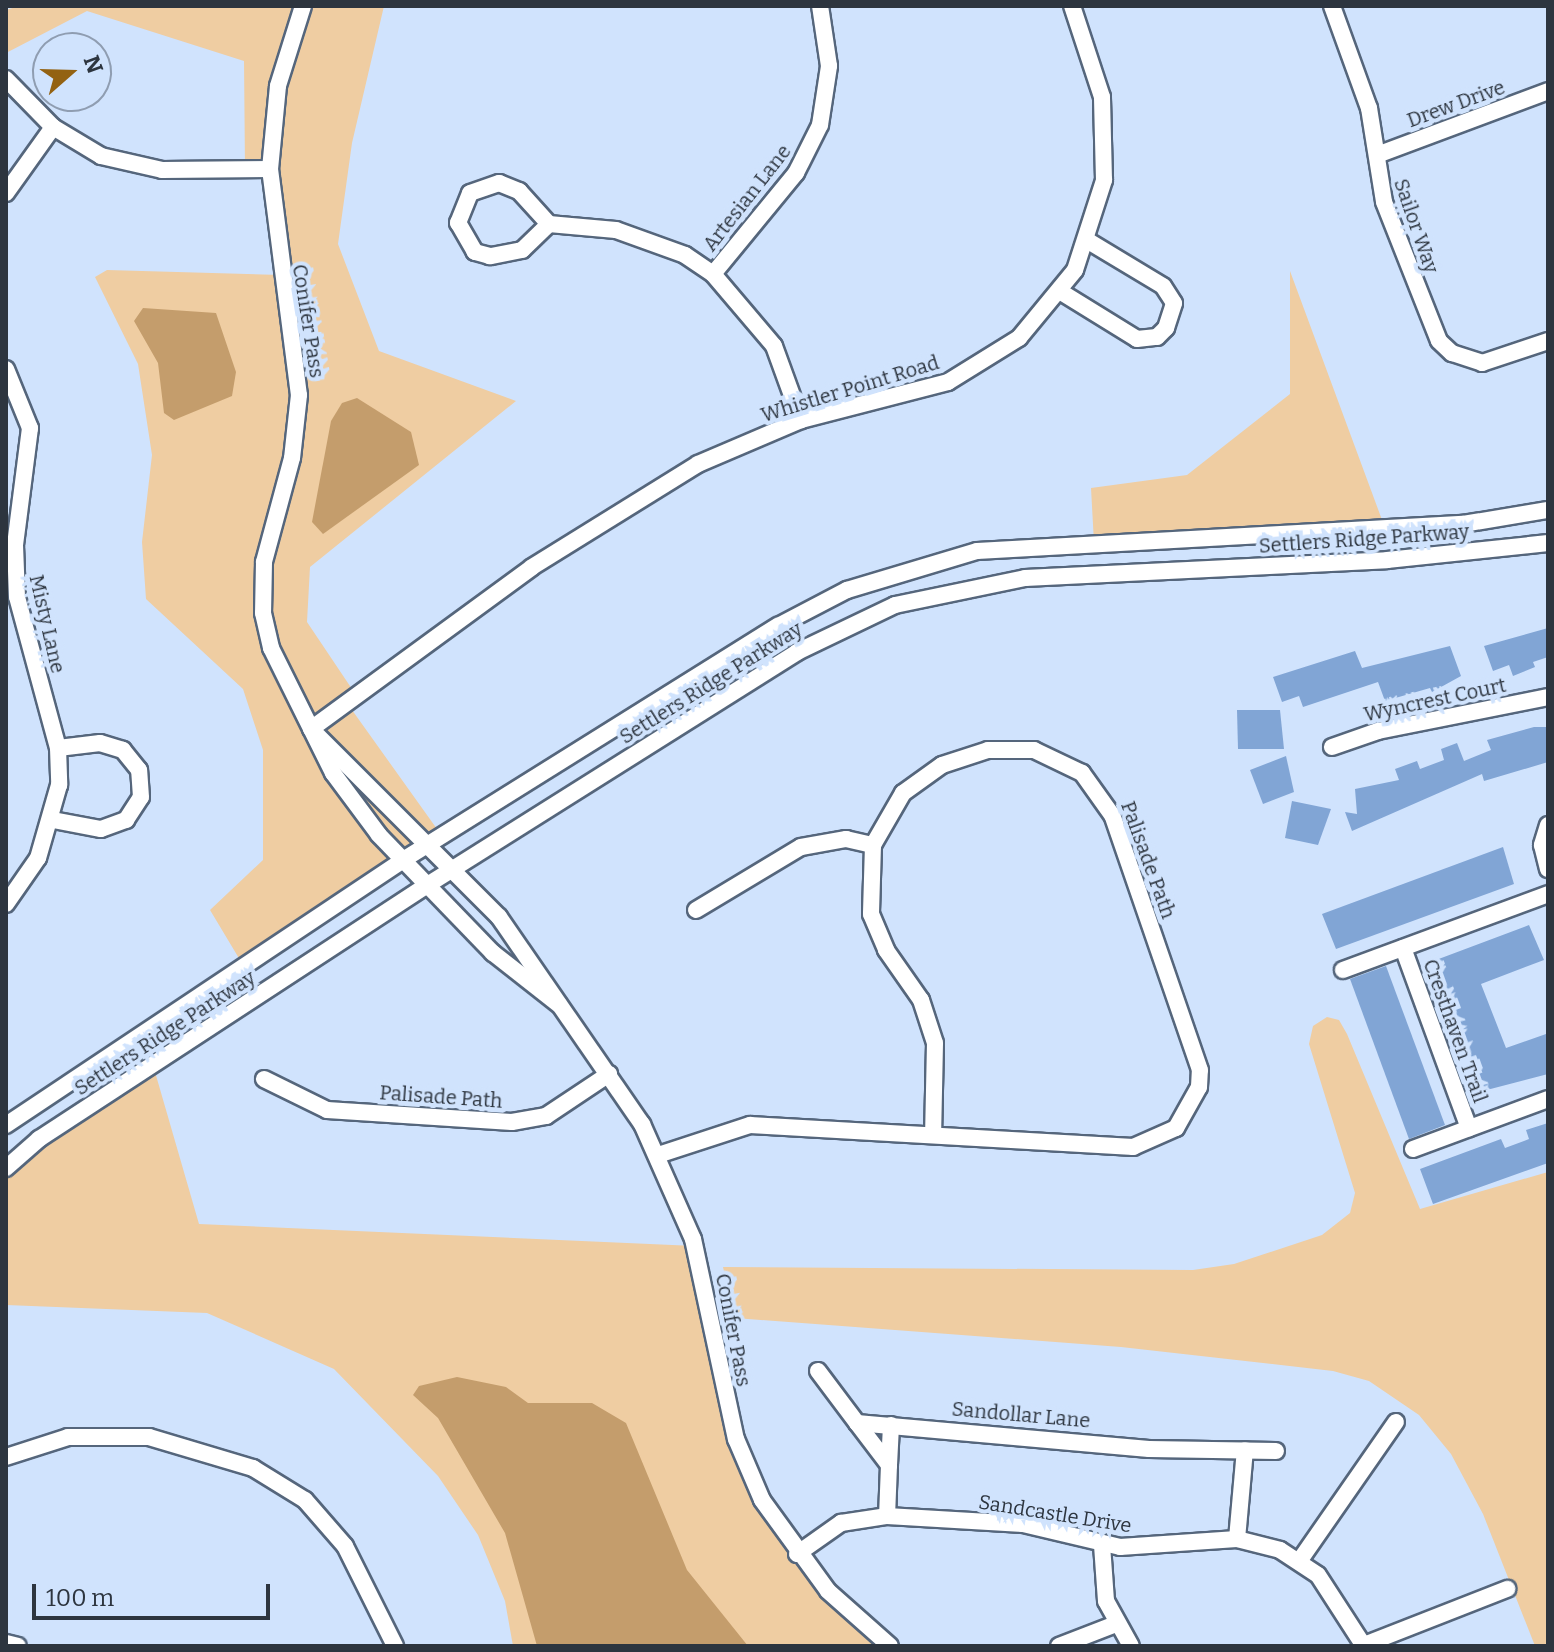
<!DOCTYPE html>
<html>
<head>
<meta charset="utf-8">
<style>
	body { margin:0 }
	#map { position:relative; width:1554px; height:1652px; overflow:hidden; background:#d0e3fd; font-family:Bitter,serif }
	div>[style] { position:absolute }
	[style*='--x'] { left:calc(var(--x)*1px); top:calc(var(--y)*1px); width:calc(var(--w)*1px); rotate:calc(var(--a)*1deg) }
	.green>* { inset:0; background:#efcda2 }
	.water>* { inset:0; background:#c49d6c }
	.building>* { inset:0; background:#81a5d5 }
	.roads { filter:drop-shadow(2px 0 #55667c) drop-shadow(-2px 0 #55667c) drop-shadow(0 2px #55667c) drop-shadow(0 -2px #55667c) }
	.minor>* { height:16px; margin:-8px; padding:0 8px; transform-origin:8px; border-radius:8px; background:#fff }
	span { translate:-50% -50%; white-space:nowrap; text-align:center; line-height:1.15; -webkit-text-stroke:8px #d0e3fd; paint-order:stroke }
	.street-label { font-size:20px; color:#2d353f }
	.frame { position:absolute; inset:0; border:8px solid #2d353f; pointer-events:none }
	.north { position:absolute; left:32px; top:32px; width:80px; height:80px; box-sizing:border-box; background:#d0e3fd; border:2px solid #8f9db1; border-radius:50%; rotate:70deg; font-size:22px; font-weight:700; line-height:32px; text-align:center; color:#2d353f }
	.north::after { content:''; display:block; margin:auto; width:28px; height:36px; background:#936212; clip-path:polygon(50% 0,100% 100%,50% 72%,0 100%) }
	.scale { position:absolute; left:32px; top:1584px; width:238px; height:36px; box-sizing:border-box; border:4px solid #2d353f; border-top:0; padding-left:10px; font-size:24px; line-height:28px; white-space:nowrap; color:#2d353f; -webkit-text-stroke:6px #d0e3fd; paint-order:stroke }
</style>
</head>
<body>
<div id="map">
	<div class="green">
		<div style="clip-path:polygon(19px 6px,384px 6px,352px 143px,338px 244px,379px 351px,516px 401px,310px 567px,307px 622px,356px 695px,347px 703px,442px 836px,243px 965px,210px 910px,263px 860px,263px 750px,243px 689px,146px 599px,142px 542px,152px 455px,138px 364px,95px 277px,107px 270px,281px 275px,270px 170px,245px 169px,244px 61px,87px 11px,6px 53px,6px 10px)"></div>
		<div style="clip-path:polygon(1290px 271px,1385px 528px,1094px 543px,1091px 488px,1187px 475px,1290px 394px)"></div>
		<div style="clip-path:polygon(1327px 1017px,1339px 1020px,1347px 1034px,1420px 1209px,1548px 1172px,1548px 1646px,1535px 1646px,1483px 1514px,1451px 1454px,1419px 1415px,1369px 1381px,1333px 1371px,1121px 1347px,735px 1318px,723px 1267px,1193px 1270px,1234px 1264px,1322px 1235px,1350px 1213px,1355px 1193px,1309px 1044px,1313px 1026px)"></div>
		<div style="clip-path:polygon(153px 1065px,199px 1224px,695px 1246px,727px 1404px,783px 1535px,890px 1646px,513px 1646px,505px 1601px,478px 1535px,438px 1476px,334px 1369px,207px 1313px,6px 1305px,6px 1168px)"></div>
	</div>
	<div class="water">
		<div style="clip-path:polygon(143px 308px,216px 313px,236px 372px,232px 396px,174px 420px,164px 413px,158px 363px,134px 321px)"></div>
		<div style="clip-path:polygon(357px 398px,411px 432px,419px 465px,323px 534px,312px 522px,331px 421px,342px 403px)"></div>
		<div style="clip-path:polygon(457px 1377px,506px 1387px,528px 1403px,592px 1403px,626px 1423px,687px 1570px,748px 1646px,537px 1646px,505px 1533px,438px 1418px,413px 1395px,419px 1386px)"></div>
	</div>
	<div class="building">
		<div style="clip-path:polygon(1548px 628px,1548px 657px,1533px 662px,1535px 667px,1513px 676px,1509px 665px,1493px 671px,1484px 646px)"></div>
		<div style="clip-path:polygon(1450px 646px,1461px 676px,1432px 692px,1430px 688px,1385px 701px,1378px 682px,1303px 707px,1299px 696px,1282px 702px,1273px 677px,1355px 651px,1362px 668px)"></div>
		<div style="clip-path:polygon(1237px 710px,1280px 710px,1284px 749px,1238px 749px)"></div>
		<div style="clip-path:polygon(1534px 727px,1548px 727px,1548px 762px,1484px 781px,1482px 774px,1352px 831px,1345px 812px,1357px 814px,1355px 789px,1399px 780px,1395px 769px,1417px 761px,1420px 769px,1444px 760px,1441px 749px,1457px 743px,1464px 761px,1491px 750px,1487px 740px)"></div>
		<div style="clip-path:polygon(1286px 756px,1294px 792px,1263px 804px,1250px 770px)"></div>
		<div style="clip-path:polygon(1292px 801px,1331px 809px,1318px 845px,1285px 838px)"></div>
		<div style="clip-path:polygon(1503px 847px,1514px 884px,1336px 949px,1322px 914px)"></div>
		<div style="clip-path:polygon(1529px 925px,1544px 960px,1481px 984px,1506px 1048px,1546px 1034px,1548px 1074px,1479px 1092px,1436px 960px)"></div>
		<div style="clip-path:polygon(1386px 966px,1445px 1125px,1409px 1139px,1350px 979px)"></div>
		<div style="clip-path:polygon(1548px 1123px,1548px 1163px,1433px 1204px,1420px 1169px,1501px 1139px,1505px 1148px,1529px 1139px,1526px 1130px)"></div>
	</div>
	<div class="roads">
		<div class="minor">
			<div style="--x:303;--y:6;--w:84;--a:107.4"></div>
			<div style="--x:278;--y:86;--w:83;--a:95.5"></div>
			<div style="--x:270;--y:169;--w:228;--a:82.7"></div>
			<div style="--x:299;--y:395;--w:63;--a:96.3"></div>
			<div style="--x:292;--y:458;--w:108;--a:105.1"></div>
			<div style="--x:264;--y:562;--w:51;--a:91.1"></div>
			<div style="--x:263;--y:613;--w:36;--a:77"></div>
			<div style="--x:271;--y:648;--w:140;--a:63.6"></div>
			<div style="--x:333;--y:773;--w:77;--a:53.4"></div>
			<div style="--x:379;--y:835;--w:164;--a:46"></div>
			<div style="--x:493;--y:953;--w:83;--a:38.1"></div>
			<div style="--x:1332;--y:6;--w:109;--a:70.1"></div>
			<div style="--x:1369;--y:108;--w:95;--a:80.9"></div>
			<div style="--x:1384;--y:202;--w:149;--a:68.4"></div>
			<div style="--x:1439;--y:341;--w:18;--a:43"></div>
			<div style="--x:1452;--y:353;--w:32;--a:18"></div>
			<div style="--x:1482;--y:363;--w:70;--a:-18.4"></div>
			<div style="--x:6;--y:79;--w:67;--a:45.6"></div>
			<div style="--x:53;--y:127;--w:56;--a:31.1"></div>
			<div style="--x:101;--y:156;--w:63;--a:12.9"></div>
			<div style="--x:162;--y:170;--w:108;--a:-0.5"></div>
			<div style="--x:1377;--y:155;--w:183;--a:-20.5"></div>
			<div style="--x:499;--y:183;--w:22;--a:22"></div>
			<div style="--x:519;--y:191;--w:45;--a:47.7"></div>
			<div style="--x:549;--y:224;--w:37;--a:136"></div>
			<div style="--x:522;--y:250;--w:33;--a:169"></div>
			<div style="--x:490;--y:256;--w:16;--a:-165"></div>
			<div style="--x:475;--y:252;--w:34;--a:-120"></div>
			<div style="--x:458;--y:223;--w:32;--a:-68"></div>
			<div style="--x:470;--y:193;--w:31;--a:-19"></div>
			<div style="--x:6;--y:193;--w:81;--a:-54.5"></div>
			<div style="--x:549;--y:224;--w:67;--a:5.1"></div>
			<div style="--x:616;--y:230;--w:73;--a:19.9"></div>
			<div style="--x:685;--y:255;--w:34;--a:34"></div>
			<div style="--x:713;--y:274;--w:94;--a:49.7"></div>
			<div style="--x:774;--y:346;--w:79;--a:70"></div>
			<div style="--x:713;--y:274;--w:131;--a:-50.6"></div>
			<div style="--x:796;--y:173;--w:54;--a:-63.4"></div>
			<div style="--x:820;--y:125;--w:60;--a:-81.3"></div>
			<div style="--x:829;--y:66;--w:61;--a:-98.5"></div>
			<div style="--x:1061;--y:292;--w:89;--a:31.7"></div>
			<div style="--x:1137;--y:339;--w:20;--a:-6"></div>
			<div style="--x:1157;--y:337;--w:13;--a:-45"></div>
			<div style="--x:1166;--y:328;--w:26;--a:-72"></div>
			<div style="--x:1174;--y:303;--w:20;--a:-123"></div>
			<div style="--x:1163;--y:286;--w:87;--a:-149"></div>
			<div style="--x:6;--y:369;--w:64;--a:67.9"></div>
			<div style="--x:30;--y:428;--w:118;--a:97.3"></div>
			<div style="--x:15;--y:545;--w:52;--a:87.8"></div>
			<div style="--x:17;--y:597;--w:156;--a:74.8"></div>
			<div style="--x:58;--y:748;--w:37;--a:88"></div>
			<div style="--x:59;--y:785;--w:76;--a:106"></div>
			<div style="--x:38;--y:858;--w:56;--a:124.8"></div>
			<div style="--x:311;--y:729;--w:274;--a:-36.2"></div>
			<div style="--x:532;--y:567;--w:195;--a:-31.8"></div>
			<div style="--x:698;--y:464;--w:112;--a:-23.1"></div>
			<div style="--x:801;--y:420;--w:152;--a:-14.5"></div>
			<div style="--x:948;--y:382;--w:84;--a:-31.8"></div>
			<div style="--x:1019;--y:338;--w:88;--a:-50.5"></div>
			<div style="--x:1075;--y:270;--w:95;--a:-72.1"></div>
			<div style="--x:1104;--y:180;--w:83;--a:-91.4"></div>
			<div style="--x:1102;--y:97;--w:96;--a:-108.2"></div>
			<div style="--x:318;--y:736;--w:256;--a:45"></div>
			<div style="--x:499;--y:917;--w:252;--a:55.4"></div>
			<div style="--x:642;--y:1124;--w:126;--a:66.1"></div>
			<div style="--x:693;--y:1239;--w:205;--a:77.9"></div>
			<div style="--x:736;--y:1439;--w:66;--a:66.9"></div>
			<div style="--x:762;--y:1500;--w:112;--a:54"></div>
			<div style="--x:828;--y:1591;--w:83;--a:41.6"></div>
			<div style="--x:1332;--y:747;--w:49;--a:-19.2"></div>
			<div style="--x:1378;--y:731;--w:173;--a:-11.3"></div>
			<div style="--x:53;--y:820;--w:49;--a:10.6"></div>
			<div style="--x:101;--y:829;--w:27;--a:-20"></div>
			<div style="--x:126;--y:820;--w:27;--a:-57"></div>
			<div style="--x:141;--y:797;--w:27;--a:-94"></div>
			<div style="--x:139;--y:770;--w:26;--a:-129"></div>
			<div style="--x:123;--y:750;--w:24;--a:-163"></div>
			<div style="--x:100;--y:743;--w:42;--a:173.2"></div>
			<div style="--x:1548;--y:825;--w:21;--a:107"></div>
			<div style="--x:1542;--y:845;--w:25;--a:76"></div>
			<div style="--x:696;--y:910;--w:122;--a:-31"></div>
			<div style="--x:801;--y:847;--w:46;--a:-10.1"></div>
			<div style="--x:846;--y:839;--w:28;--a:13"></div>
			<div style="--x:1403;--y:948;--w:192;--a:69.9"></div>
			<div style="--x:1343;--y:970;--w:219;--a:-20.3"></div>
			<div style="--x:264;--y:1079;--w:70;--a:26.2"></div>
			<div style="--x:327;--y:1110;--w:185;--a:3.7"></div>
			<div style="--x:512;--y:1122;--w:35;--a:-10"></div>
			<div style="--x:546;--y:1116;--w:76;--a:-33.7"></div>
			<div style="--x:6;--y:1125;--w:477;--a:-33.7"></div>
			<div style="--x:403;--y:860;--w:442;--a:-32"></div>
			<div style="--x:778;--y:626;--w:78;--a:-27.6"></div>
			<div style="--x:847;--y:590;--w:136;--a:-16.7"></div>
			<div style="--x:977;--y:551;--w:487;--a:-3.2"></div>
			<div style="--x:1463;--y:524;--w:86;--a:-9.4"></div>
			<div style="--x:1413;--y:1149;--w:144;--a:-20.3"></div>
			<div style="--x:658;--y:1155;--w:97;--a:-18.1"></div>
			<div style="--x:750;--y:1125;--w:384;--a:3.3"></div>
			<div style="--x:1133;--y:1147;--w:47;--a:-23.8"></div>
			<div style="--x:1176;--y:1128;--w:47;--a:-60.7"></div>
			<div style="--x:1199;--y:1087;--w:17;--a:-87"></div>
			<div style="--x:1200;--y:1070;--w:270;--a:-109"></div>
			<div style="--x:1112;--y:815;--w:52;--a:-125.5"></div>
			<div style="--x:1082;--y:773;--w:53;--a:-154.4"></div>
			<div style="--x:1034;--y:750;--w:46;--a:180"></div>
			<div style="--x:988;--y:750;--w:48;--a:161.9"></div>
			<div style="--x:942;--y:765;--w:48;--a:144.3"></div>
			<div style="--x:903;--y:793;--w:60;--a:120"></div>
			<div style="--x:873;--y:845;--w:69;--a:91.7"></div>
			<div style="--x:871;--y:914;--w:39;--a:67"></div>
			<div style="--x:886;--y:950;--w:61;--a:55"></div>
			<div style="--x:921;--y:1000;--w:45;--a:72"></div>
			<div style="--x:935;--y:1043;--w:92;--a:91.2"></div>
			<div style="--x:6;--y:1168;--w:44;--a:-41.3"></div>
			<div style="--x:39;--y:1139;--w:466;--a:-33.2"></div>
			<div style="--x:429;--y:884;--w:435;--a:-32.2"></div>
			<div style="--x:797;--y:652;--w:109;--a:-25.6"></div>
			<div style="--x:895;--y:605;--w:133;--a:-11.7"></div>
			<div style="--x:1025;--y:578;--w:362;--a:-2.8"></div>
			<div style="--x:1387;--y:560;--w:162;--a:-6"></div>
			<div style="--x:818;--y:1371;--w:65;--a:53.1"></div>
			<div style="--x:857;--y:1423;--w:293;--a:5.1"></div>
			<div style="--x:1149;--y:1449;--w:127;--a:0.9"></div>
			<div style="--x:857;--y:1423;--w:53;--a:52.7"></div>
			<div style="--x:889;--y:1465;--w:51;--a:92.2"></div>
			<div style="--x:6;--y:1457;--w:65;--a:-17.9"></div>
			<div style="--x:68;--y:1437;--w:81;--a:0"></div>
			<div style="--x:149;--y:1437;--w:109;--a:16.6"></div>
			<div style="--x:253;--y:1468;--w:61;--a:31.6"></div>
			<div style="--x:305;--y:1500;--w:61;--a:49"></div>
			<div style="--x:345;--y:1546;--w:112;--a:63.4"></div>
			<div style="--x:889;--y:1465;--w:40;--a:-87.1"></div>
			<div style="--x:1237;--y:1539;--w:89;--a:-84.9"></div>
			<div style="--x:1102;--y:1545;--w:56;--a:85.9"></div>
			<div style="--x:1106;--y:1601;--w:51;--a:60.9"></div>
			<div style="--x:797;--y:1554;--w:54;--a:-35.2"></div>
			<div style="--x:841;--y:1523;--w:47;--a:-8.7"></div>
			<div style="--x:887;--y:1516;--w:136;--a:3.4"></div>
			<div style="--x:1023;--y:1524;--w:100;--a:13.3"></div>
			<div style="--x:1120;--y:1547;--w:117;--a:-3.9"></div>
			<div style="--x:1237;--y:1539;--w:44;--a:14.3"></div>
			<div style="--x:1280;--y:1550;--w:45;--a:33.3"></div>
			<div style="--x:1318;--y:1575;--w:85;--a:57.1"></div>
			<div style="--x:1300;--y:1560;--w:168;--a:-55.2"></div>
			<div style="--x:6;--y:1643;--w:12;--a:14"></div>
			<div style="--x:1364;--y:1645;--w:154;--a:-21.4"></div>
			<div style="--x:1059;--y:1646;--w:61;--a:-21.1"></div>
		</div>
	</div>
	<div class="street-label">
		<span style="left:1456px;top:104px;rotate:-20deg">Drew Drive</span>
		<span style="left:747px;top:198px;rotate:-52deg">Artesian Lane</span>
		<span style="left:1416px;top:226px;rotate:71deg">Sailor Way</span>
		<span style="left:308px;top:321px;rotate:81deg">Conifer Pass</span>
		<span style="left:850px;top:389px;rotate:-17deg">Whistler Point Road</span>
		<span style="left:1364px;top:539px;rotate:-4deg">Settlers Ridge Parkway</span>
		<span style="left:47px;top:624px;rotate:77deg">Misty Lane</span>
		<span style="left:711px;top:683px;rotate:-32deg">Settlers Ridge Parkway</span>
		<span style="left:1435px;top:700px;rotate:-12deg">Wyncrest Court</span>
		<span style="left:1148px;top:860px;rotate:70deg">Palisade Path</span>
		<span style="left:1455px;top:1031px;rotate:70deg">Cresthaven Trail</span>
		<span style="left:165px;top:1033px;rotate:-33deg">Settlers Ridge Parkway</span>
		<span style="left:441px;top:1097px;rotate:4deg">Palisade Path</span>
		<span style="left:733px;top:1330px;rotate:79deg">Conifer Pass</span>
		<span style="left:1021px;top:1415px;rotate:5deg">Sandollar Lane</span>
		<span style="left:1055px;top:1514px;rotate:9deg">Sandcastle Drive</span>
	</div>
	<div class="frame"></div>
	<div class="north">N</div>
	<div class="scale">100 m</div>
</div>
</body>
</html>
